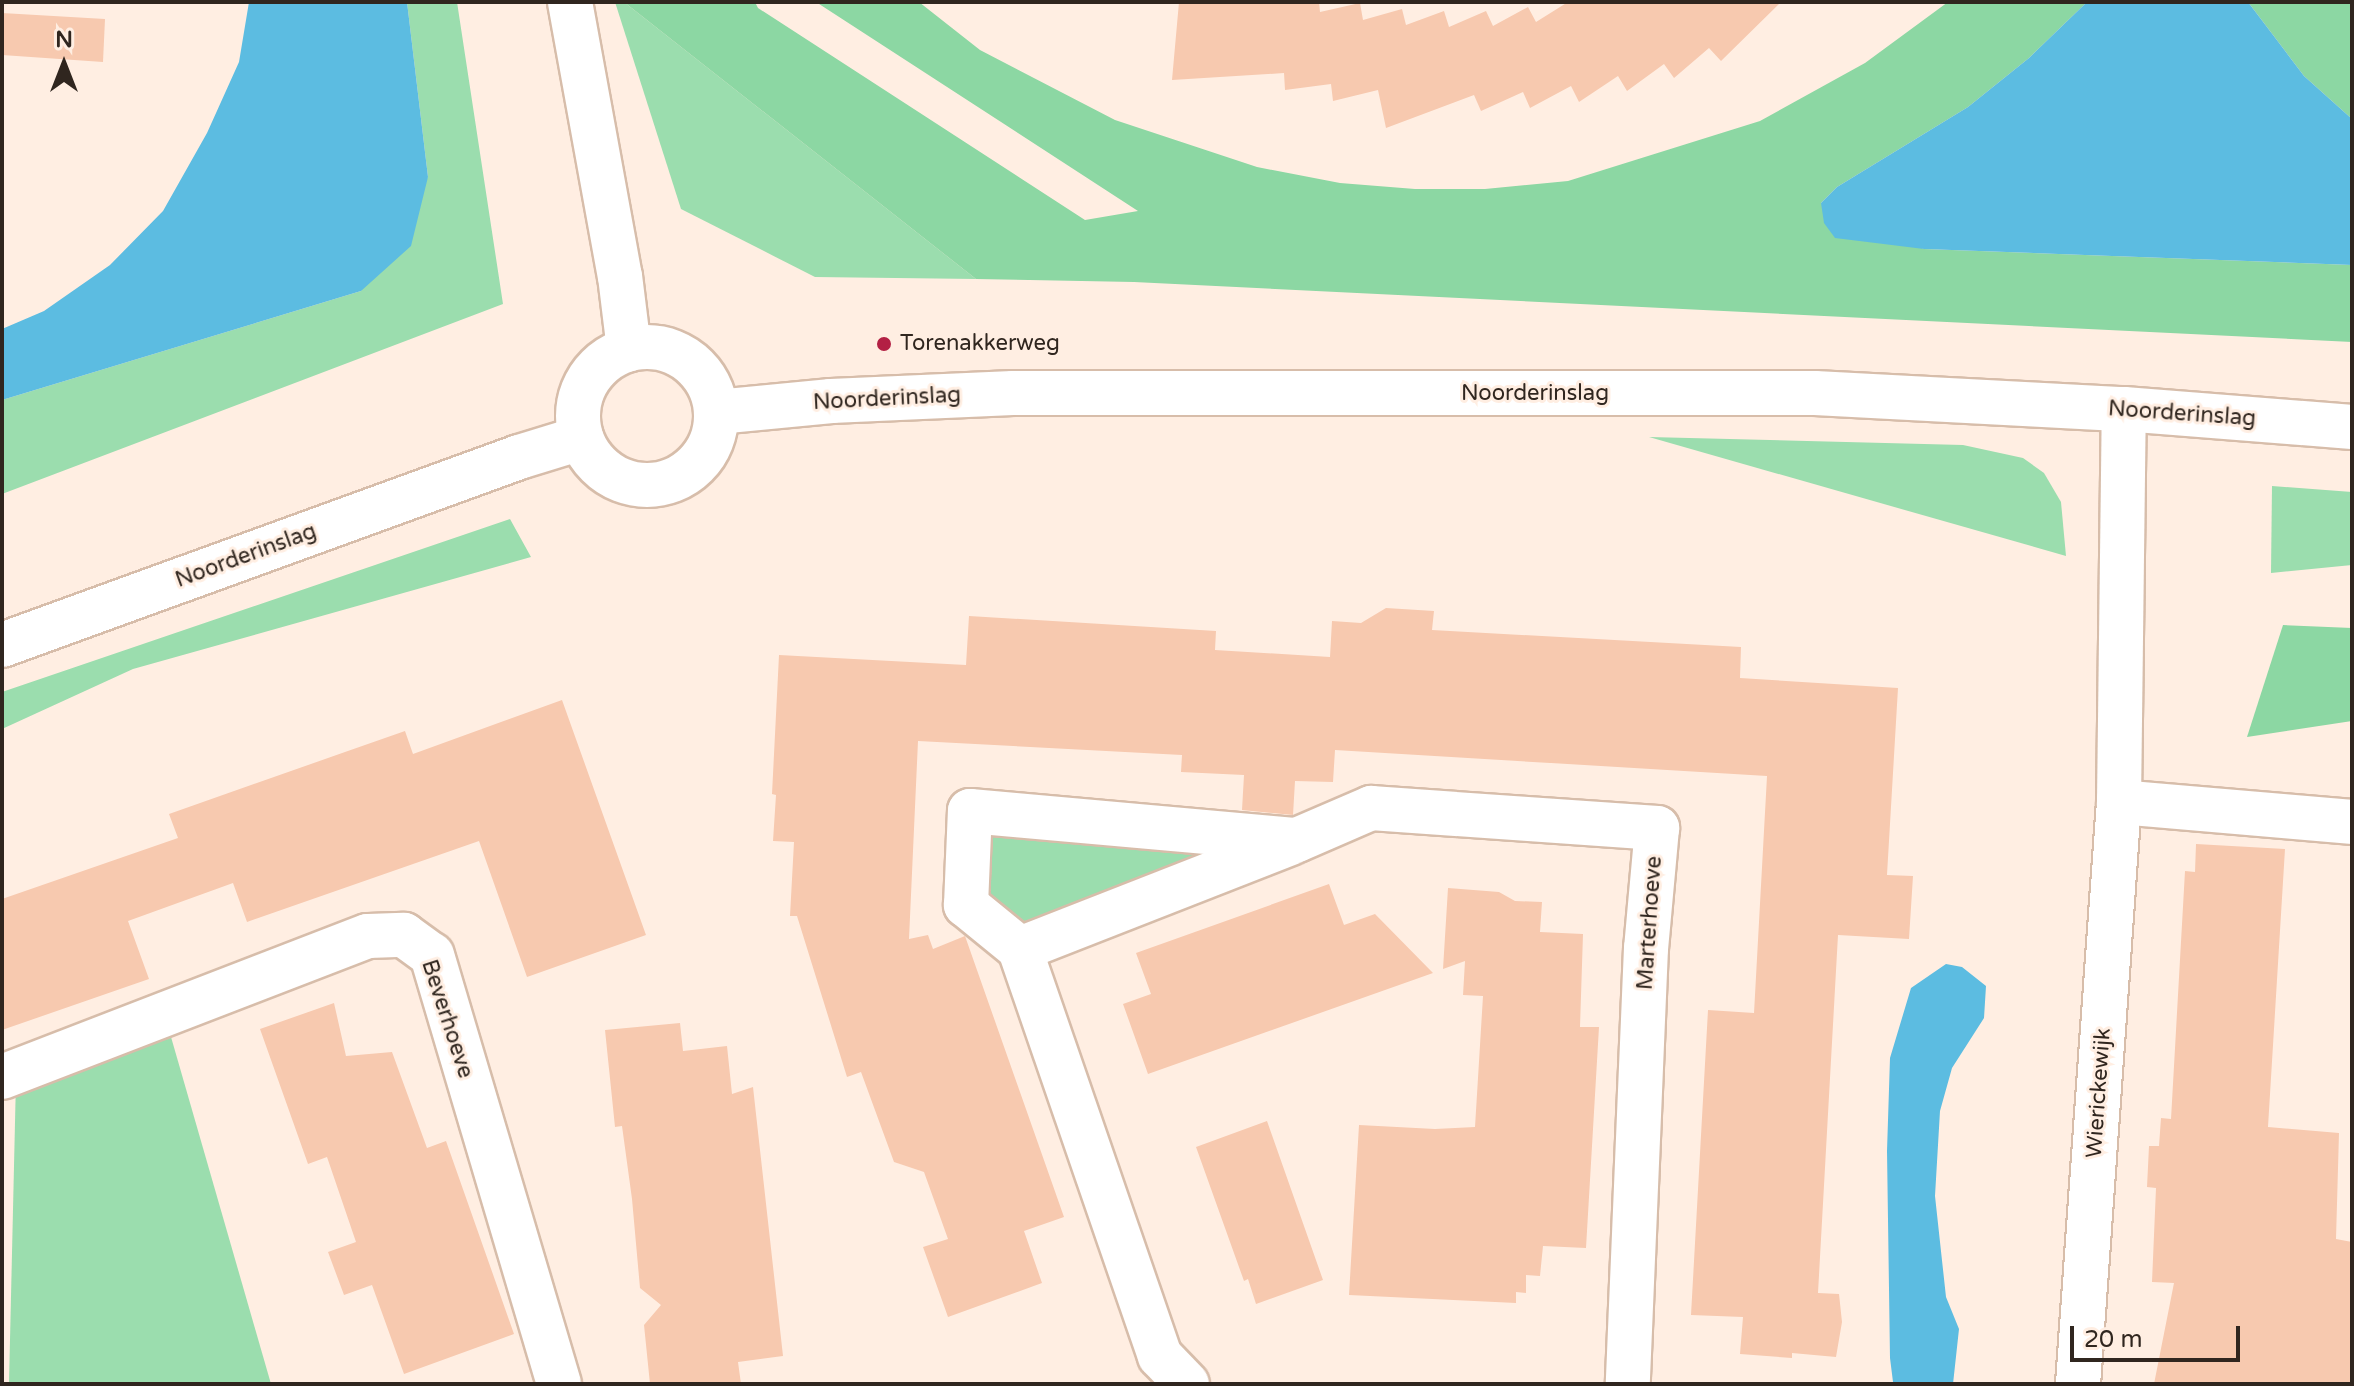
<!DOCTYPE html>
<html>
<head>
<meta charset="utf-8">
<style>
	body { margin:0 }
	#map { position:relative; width:2354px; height:1386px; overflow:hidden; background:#ffeee2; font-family:"Varela Round",sans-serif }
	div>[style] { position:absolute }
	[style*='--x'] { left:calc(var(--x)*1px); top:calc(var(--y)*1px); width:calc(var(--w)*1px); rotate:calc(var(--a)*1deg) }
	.green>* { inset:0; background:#9bddae }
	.forest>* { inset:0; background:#8cd7a3 }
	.water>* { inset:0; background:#5cbce1 }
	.building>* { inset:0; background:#f7c9af }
	.roads { filter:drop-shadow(2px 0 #d7bdaa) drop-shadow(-2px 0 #d7bdaa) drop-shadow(0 2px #d7bdaa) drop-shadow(0 -2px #d7bdaa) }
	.street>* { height:44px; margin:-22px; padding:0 22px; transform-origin:22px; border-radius:22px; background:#fff }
	.secondary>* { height:44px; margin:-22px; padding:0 22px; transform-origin:22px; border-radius:22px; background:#fff }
	.secondary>.ring { margin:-22px; padding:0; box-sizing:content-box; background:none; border:44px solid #fff; border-radius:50% }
	.dots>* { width:22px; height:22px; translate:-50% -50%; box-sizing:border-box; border:4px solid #ffeee2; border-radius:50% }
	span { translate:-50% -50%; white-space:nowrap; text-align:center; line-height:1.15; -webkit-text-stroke:6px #ffeee2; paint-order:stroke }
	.poi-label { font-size:22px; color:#30261f }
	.left { translate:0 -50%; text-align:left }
	.street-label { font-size:22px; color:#30261f }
	.frame { position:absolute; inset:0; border:4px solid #30261f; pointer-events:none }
	.north { position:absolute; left:24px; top:24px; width:80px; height:80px; -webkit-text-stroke:6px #ffeee2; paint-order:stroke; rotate:0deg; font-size:22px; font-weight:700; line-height:32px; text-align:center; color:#30261f }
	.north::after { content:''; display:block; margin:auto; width:28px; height:36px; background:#30261f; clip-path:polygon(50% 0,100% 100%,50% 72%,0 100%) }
	.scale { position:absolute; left:2070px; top:1326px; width:170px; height:36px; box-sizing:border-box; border:4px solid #30261f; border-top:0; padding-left:10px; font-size:24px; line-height:28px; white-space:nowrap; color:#30261f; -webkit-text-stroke:6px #ffeee2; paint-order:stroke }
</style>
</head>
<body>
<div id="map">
	<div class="green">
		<div style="clip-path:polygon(407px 2px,457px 2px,503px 304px,2px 494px,2px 400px,361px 291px,428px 177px)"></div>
		<div style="clip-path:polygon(615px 2px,624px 2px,976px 279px,815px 277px,681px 209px)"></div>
		<div style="clip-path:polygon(1649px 437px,1963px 445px,2023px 458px,2044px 473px,2061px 502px,2066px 556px)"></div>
		<div style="clip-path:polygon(2272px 486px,2352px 492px,2352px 565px,2271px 573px)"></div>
		<div style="clip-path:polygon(510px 519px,531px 557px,133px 669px,2px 729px,2px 692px)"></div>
		<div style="clip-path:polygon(970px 811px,1297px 840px,1020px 949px,966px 905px)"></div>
		<div style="clip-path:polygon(169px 1030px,271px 1384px,9px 1384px,16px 1079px)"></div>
	</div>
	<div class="forest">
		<div style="clip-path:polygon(624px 2px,755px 2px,758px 8px,1085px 220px,1138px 211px,816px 2px,919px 2px,980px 50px,1115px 120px,1257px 167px,1340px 183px,1415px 189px,1485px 189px,1568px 181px,1760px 121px,1865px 63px,1948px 2px,2087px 2px,2029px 58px,1968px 107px,1837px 187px,1821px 203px,1924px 249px,2352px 265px,2352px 342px,1134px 282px,976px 279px)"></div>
		<div style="clip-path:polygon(2248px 2px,2350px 2px,2352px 119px,2304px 76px)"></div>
		<div style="clip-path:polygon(2283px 625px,2352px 628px,2352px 721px,2247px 737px)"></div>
	</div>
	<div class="water">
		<div style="clip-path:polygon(249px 2px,407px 2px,428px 177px,411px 246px,361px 291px,2px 400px,2px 329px,44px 311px,110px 265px,163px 211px,207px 133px,239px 62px)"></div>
		<div style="clip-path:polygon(2087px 2px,2248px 2px,2304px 76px,2352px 119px,2352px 265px,1924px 249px,1835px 238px,1824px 223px,1821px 203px,1837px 187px,1968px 107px,2029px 58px)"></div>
		<div style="clip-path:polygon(1946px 964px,1962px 967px,1986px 986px,1984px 1018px,1952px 1068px,1940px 1111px,1935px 1196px,1946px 1297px,1959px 1329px,1953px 1384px,1897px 1384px,1893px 1382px,1890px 1358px,1887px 1151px,1890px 1058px,1911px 988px)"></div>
	</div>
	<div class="building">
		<div style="clip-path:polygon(1179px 2px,1319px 2px,1320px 12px,1360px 3px,1363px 20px,1402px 9px,1406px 25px,1444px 11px,1449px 27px,1486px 11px,1493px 26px,1528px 7px,1536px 22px,1568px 2px,1781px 2px,1721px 61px,1709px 48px,1674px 78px,1664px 64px,1627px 91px,1618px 76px,1579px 102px,1571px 86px,1530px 108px,1523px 92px,1481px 111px,1474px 95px,1386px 128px,1378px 90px,1333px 101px,1331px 84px,1285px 90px,1284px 73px,1172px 80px)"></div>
		<div style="clip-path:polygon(2px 13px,105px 19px,103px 62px,2px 55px)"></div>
		<div style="clip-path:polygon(1386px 608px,1434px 611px,1432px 630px,1741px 647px,1740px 678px,1898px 688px,1887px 875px,1913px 876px,1909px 939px,1838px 935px,1818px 1293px,1839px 1294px,1842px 1322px,1836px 1357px,1792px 1353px,1792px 1358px,1740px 1354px,1743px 1317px,1691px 1315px,1708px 1010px,1754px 1013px,1767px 776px,1335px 750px,1333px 782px,1295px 781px,1293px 815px,1242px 810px,1244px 775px,1181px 772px,1182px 755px,918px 741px,909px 939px,928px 935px,933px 949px,965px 936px,1064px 1217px,1024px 1231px,1042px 1283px,948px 1317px,923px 1247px,948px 1239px,924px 1172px,894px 1162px,861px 1072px,847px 1077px,797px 916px,790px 916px,794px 842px,773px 841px,776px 795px,772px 794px,779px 655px,966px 665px,969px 616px,1216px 631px,1215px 650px,1330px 657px,1332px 621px,1361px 623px)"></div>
		<div style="clip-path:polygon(562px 700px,646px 935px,527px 977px,479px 841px,247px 922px,233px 883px,128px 921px,149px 979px,2px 1030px,2px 899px,178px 838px,169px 814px,345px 752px,405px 731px,413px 754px)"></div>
		<div style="clip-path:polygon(2196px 844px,2285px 849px,2268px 1127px,2339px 1133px,2336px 1239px,2352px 1242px,2352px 1384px,2154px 1384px,2174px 1283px,2152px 1282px,2156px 1188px,2147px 1187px,2149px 1146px,2159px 1146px,2161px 1118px,2171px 1119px,2185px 871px,2195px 872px)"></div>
		<div style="clip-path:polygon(1329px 884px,1344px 925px,1375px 914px,1433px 973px,1148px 1074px,1123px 1004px,1151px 994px,1136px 953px)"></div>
		<div style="clip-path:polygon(1448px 888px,1499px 892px,1515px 901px,1542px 902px,1540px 932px,1583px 934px,1580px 1027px,1599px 1027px,1586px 1248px,1543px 1246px,1540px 1276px,1526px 1275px,1526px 1293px,1516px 1292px,1516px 1303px,1349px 1295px,1359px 1125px,1435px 1129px,1475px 1127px,1483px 996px,1463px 995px,1465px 961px,1443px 969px)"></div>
		<div style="clip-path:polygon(334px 1003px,346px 1056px,392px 1052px,427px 1148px,446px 1141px,514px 1334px,404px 1374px,372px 1285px,344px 1295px,328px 1252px,356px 1242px,327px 1157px,308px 1164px,260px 1029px)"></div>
		<div style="clip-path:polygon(680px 1023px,683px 1051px,727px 1046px,732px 1094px,753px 1087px,783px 1356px,738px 1362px,741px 1384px,650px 1384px,644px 1325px,661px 1305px,640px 1288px,632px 1199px,622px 1126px,615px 1127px,605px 1030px)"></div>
		<div style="clip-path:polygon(1267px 1121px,1323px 1280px,1256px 1304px,1248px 1279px,1244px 1281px,1196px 1147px)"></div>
	</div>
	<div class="roads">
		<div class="street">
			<div style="--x:2119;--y:802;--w:234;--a:4.9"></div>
			<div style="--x:1020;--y:949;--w:290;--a:-21.4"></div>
			<div style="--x:2;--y:1077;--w:392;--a:-21.1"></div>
			<div style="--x:368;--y:936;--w:36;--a:-2"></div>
			<div style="--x:404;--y:935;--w:34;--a:36"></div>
			<div style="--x:432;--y:955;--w:447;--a:73.5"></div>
			<div style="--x:1187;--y:1384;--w:39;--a:-134"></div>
			<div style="--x:1160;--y:1356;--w:430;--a:-109"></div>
			<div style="--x:1020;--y:949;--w:70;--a:-140.8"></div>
			<div style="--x:966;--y:905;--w:94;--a:-87.6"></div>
			<div style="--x:970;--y:811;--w:328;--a:5.1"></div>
			<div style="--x:1297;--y:840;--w:81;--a:-23.4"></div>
			<div style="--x:1371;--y:808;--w:287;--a:4"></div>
			<div style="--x:1657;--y:828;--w:121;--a:95.2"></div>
			<div style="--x:1646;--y:948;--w:436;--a:92.4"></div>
			<div style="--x:2078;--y:1384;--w:583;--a:-85.97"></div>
			<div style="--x:2119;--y:802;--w:393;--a:-89.3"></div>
		</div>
		<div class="secondary">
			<div style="--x:570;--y:2;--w:279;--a:79.7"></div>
			<div style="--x:620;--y:276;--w:74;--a:83"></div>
			<div class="ring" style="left:578px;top:347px;width:94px;height:94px"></div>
			<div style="--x:717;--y:412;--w:115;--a:-5.5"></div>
			<div style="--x:831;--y:401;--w:182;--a:-2.5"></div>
			<div style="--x:1013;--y:393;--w:802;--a:0"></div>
			<div style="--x:1815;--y:393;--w:309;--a:3"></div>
			<div style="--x:2124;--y:409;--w:229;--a:4.5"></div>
			<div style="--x:2;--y:645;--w:550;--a:-19.98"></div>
			<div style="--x:519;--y:457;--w:65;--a:-17"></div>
		</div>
	</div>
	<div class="dots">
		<div style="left:884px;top:344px;background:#b32044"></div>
	</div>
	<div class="poi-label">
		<span class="left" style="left:900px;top:344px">Torenakkerweg</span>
	</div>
	<div class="street-label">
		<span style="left:1535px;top:394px">Noorderinslag</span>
		<span style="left:887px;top:399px;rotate:-3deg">Noorderinslag</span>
		<span style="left:2182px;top:414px;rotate:4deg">Noorderinslag</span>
		<span style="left:246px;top:556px;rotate:-20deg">Noorderinslag</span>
		<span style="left:1650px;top:923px;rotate:-86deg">Marterhoeve</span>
		<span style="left:447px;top:1019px;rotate:72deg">Beverhoeve</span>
		<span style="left:2099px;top:1093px;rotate:-86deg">Wierickewijk</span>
	</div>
	<div class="frame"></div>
	<div class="north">N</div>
	<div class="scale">20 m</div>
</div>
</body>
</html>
